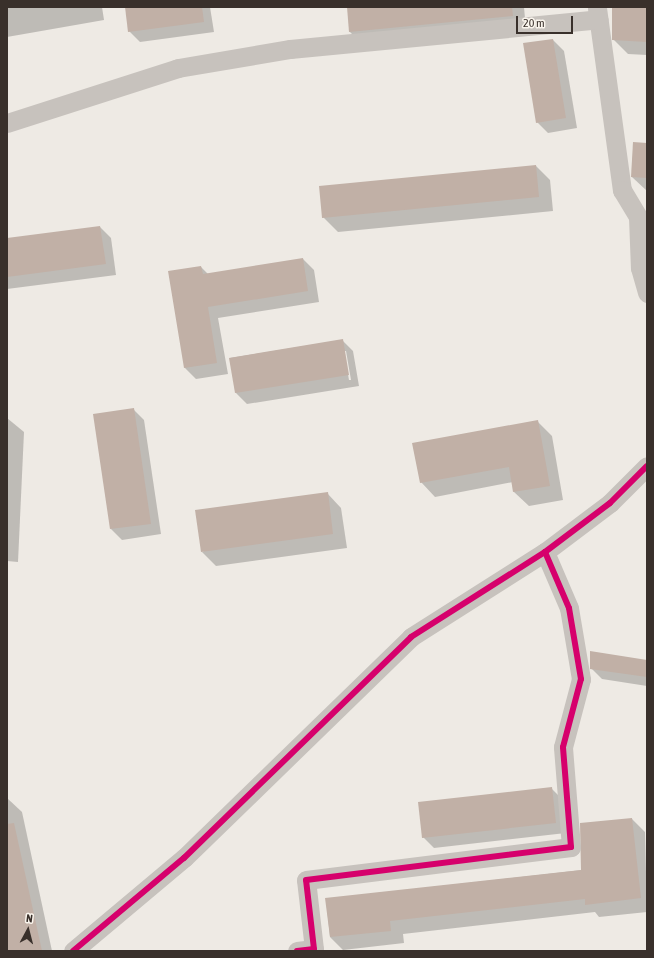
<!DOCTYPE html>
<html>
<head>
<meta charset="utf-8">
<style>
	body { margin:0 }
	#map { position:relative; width:654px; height:958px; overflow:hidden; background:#eeeae4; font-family:"Asap Condensed",sans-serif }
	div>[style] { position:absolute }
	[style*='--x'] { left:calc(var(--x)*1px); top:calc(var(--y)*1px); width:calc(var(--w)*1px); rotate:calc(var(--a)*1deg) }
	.shadow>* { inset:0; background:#0003 }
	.building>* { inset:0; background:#c1b0a6 }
	.minor>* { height:19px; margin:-9.5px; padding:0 9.5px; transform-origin:9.5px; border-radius:9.5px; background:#c7c2bd }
	.cycleway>* { height:6px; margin:-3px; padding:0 3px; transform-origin:3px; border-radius:3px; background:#d6006c }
	span { translate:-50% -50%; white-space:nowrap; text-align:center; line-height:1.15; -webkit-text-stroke:3.5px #faf5ed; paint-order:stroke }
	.frame { position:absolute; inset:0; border:8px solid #39302b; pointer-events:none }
	.north { position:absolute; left:8px; top:910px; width:40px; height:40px; -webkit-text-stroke:3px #faf5ed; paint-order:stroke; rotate:7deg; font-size:11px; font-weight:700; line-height:16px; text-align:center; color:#39302b }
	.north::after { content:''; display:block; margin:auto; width:14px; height:18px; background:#39302b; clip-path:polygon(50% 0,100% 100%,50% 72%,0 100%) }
	.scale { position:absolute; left:516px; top:16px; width:57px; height:18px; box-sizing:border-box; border:2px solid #39302b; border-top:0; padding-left:5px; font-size:12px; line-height:14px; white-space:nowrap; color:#39302b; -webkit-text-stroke:3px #faf5ed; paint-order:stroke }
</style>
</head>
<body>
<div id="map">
	<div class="shadow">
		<div style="clip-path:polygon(7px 7px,102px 7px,104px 20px,7px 37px)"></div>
		<div style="clip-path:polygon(126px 7px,210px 7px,214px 32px,140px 42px,129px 31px)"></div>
		<div style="clip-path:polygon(348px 7px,524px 7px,526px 30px,364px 46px,350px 32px)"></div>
		<div style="clip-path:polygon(613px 7px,647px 9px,647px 55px,628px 54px,613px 39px)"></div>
		<div style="clip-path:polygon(553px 40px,564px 51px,577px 128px,548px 133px,537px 122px)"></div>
		<div style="clip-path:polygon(647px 144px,647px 191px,632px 177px)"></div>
		<div style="clip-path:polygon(536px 166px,550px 180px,553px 211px,338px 232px,323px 217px)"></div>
		<div style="clip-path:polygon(100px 227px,111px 238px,116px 275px,7px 289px,7px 239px)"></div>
		<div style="clip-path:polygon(303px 259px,314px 270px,319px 302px,218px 318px,228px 374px,196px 379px,185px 368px,169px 272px,201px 267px,208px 274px)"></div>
		<div style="clip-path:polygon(evenodd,342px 340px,353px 351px,359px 386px,247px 404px,236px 393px,230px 358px,342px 340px,344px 351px,346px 351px,351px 380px,349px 380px,344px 351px)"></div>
		<div style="clip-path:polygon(133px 409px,144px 420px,161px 534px,122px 540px,111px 529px)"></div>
		<div style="clip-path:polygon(7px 418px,24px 432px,18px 562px,7px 561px)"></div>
		<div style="clip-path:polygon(537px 421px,552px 436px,563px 500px,529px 506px,514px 492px,513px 482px,435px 497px,421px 482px)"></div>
		<div style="clip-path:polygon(327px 493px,341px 508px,347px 548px,216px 566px,202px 552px)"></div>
		<div style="clip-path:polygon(647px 661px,647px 686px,602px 679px,591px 668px)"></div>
		<div style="clip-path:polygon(551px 788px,562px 799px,566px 833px,434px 848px,423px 837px)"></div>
		<div style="clip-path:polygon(7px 798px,22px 812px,52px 951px,7px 951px)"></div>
		<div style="clip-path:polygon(632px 819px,645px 832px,647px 912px,599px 917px,595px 912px,403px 934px,404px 943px,343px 950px,330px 937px,326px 899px,582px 870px)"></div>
	</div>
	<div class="building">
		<div style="clip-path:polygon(125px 7px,202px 7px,204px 22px,128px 32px)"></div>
		<div style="clip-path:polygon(347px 7px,512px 7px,513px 16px,349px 32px)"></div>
		<div style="clip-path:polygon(612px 7px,647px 8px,647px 42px,612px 40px)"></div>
		<div style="clip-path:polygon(553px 39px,566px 118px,536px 123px,523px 43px)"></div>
		<div style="clip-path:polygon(633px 142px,647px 143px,647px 178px,631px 177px)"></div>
		<div style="clip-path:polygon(536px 165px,539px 197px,322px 218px,319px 186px)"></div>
		<div style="clip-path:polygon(100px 226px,106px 264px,7px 277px,7px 238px)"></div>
		<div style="clip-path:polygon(303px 258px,308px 291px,208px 307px,217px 363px,184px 368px,168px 271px,201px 266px,203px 274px)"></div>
		<div style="clip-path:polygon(343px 339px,349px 375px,235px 393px,229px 358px)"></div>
		<div style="clip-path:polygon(134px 408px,151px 524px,110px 529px,93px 414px)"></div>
		<div style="clip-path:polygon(538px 420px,550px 486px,513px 492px,509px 467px,420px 483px,412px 443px)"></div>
		<div style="clip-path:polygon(328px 492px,333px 534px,201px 552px,195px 510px)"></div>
		<div style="clip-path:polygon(590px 651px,647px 660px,647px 677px,590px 669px)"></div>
		<div style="clip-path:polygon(552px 787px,556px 823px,422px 838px,418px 802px)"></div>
		<div style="clip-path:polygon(632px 818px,641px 898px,585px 905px,585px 899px,390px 921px,391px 931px,330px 937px,325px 898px,581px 870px,580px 823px)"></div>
		<div style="clip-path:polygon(14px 823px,42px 951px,7px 951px,7px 824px)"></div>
	</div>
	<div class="minor">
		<div style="--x:597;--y:8;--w:184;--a:82.2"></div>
		<div style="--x:622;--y:190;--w:31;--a:59"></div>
		<div style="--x:638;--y:217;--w:51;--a:87.8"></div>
		<div style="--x:640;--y:268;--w:26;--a:74"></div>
		<div style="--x:7;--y:123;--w:180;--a:-17.8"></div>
		<div style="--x:178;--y:68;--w:114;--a:-9.6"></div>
		<div style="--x:290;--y:49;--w:310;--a:-5.5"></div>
		<div style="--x:73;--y:951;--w:145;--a:-40"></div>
		<div style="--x:184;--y:858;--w:317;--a:-44.2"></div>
		<div style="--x:411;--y:637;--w:159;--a:-32.4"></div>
		<div style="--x:545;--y:552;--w:81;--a:-37"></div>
		<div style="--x:610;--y:503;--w:52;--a:-45"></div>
		<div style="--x:297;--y:951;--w:17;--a:-7"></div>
		<div style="--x:314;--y:949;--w:69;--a:-96.6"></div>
		<div style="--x:306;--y:880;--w:267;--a:-7.1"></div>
		<div style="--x:571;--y:847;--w:100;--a:-94.6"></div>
		<div style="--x:563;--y:747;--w:70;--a:-75.2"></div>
		<div style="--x:581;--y:679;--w:72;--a:-99.6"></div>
		<div style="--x:569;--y:608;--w:61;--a:-113.2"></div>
	</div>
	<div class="cycleway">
		<div style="--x:73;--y:951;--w:145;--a:-40"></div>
		<div style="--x:184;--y:858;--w:317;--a:-44.2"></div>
		<div style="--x:411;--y:637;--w:159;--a:-32.4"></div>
		<div style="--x:545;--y:552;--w:81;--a:-37"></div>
		<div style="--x:610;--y:503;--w:52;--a:-45"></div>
		<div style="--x:297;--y:951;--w:17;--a:-7"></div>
		<div style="--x:314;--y:949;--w:69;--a:-96.6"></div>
		<div style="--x:306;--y:880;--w:267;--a:-7.1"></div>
		<div style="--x:571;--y:847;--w:100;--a:-94.6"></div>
		<div style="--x:563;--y:747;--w:70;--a:-75.2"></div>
		<div style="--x:581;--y:679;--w:72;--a:-99.6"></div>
		<div style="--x:569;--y:608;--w:61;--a:-113.2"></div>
	</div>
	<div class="frame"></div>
	<div class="north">N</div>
	<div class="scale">20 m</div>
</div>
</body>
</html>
